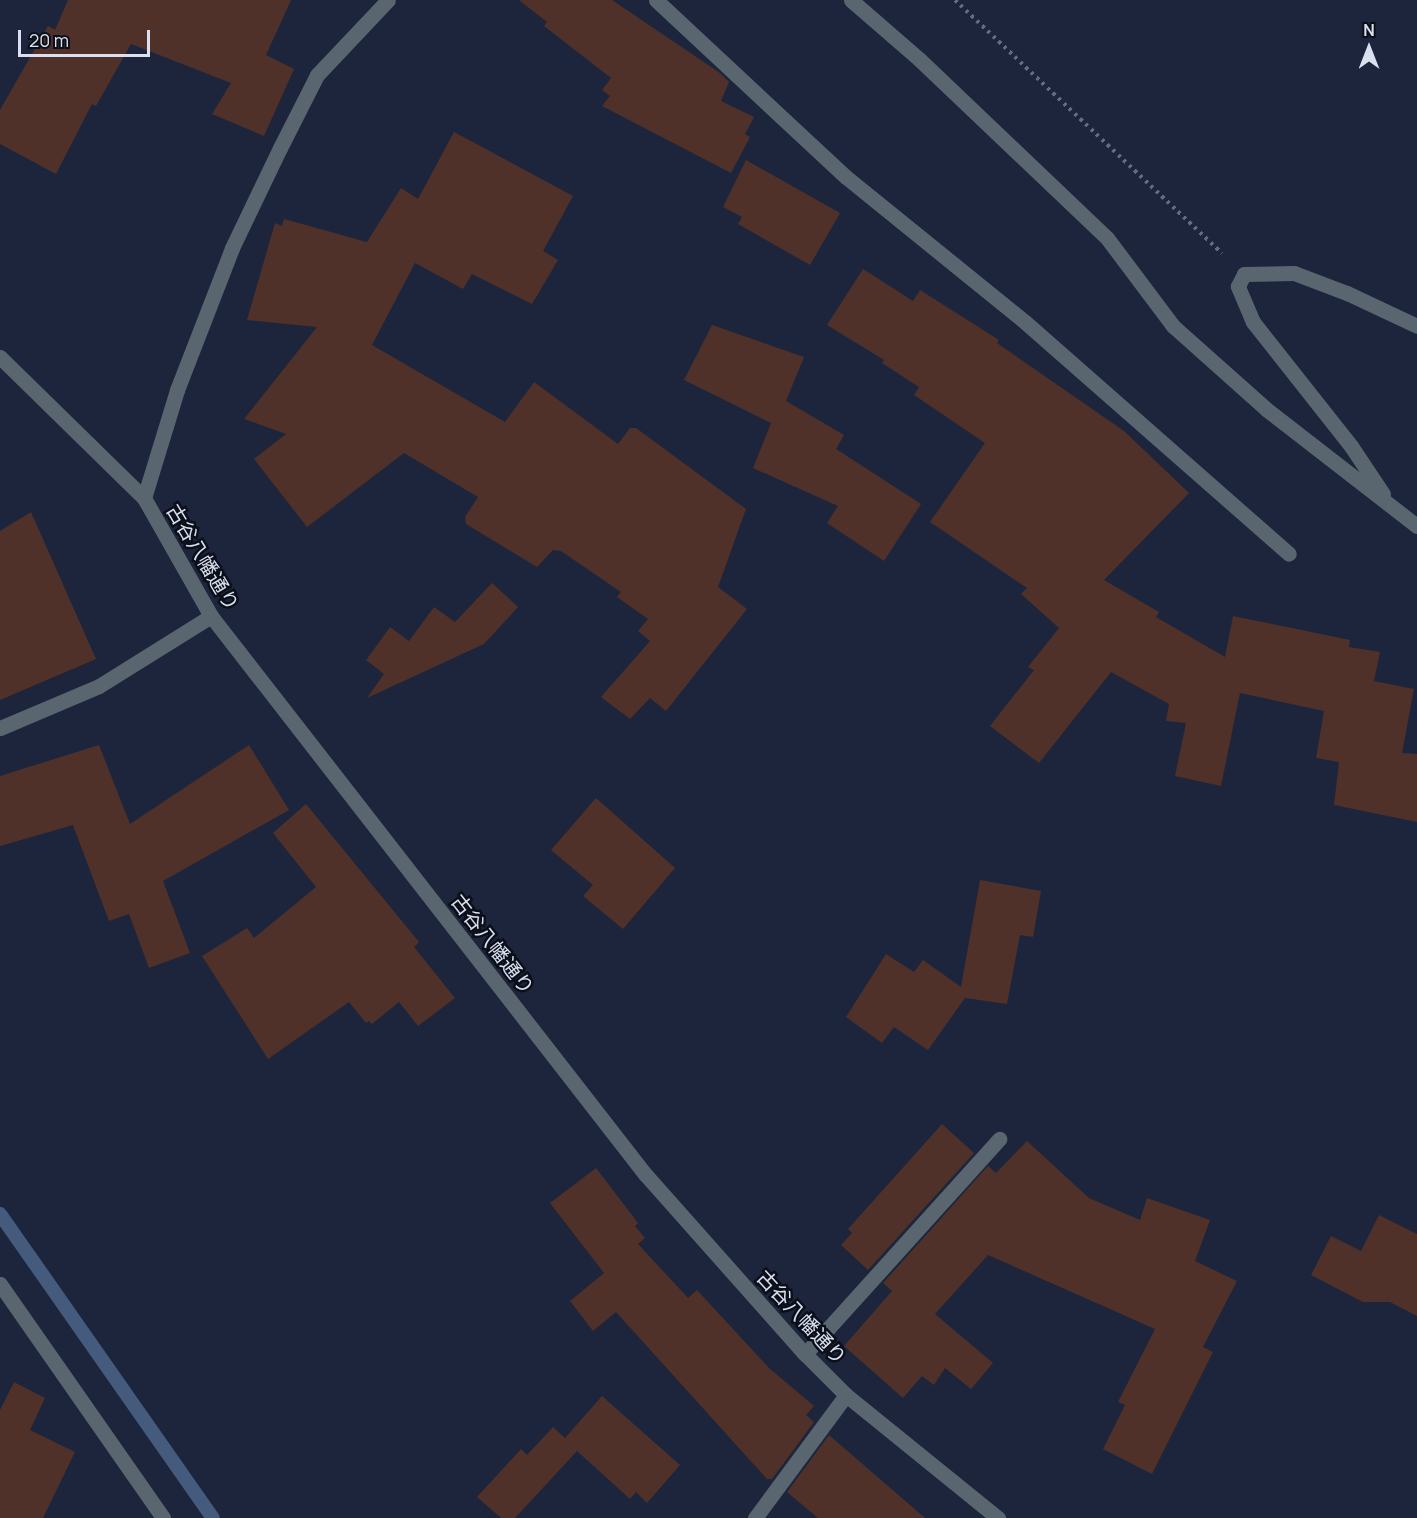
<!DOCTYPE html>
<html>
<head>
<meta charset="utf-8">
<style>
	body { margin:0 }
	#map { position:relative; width:1417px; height:1518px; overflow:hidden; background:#1c253c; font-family:Manrope,"Noto Sans JP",sans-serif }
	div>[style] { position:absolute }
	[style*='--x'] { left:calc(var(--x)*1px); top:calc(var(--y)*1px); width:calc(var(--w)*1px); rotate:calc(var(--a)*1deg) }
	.stream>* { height:14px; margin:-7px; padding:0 7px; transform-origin:7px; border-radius:7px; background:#455b7d }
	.building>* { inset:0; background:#4f3129 }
	.path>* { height:4px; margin-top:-2px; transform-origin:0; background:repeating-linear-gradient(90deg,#646c80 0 3px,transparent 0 7.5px) }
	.service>* { height:15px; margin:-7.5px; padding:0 7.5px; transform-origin:7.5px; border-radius:7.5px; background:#5a666f }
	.minor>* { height:15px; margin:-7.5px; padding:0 7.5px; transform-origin:7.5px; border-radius:7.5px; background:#5a666f }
	.tertiary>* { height:15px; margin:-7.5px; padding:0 7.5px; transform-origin:7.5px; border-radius:7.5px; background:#5a666f }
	span { translate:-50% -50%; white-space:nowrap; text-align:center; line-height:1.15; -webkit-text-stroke:5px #0b0f19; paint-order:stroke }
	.street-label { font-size:20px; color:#dae0f0 }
	.north { position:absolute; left:1339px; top:18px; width:60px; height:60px; -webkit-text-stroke:4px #0b0f19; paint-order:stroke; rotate:0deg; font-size:16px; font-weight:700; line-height:24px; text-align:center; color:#dae0f0 }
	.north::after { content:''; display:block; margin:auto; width:21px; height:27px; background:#dae0f0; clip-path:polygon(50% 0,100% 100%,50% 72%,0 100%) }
	.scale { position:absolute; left:18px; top:30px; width:132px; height:27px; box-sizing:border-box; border:3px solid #dae0f0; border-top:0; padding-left:8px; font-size:18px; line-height:21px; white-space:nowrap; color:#dae0f0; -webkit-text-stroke:4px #0b0f19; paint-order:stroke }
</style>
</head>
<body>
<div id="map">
	<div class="stream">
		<div style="--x:0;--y:1214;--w:371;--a:55"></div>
	</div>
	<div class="building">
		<div style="clip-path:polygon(68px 0,291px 0,266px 55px,294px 69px,264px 136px,212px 114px,231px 83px,131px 44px,96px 106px,92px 104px,56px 174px,0 144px,0 110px,48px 26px,55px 30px)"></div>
		<div style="clip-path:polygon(519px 0,612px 0,720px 73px,729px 82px,721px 101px,754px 117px,745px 134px,750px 137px,731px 173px,602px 106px,610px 96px,602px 90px,611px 78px,544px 26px,547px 22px)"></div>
		<div style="clip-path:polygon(454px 132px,573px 196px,543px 251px,558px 260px,532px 304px,472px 274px,463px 289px,415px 263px,372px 345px,505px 422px,534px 382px,618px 444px,630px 428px,636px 428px,746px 509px,718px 587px,747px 609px,666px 711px,650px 698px,630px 719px,601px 697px,650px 641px,638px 631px,648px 619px,617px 597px,621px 592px,561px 551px,553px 550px,537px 567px,466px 524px,465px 517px,478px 497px,404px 453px,307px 527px,254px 459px,286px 434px,244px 419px,317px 327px,247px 320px,275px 223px,282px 226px,284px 219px,367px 242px,401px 188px,418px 199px)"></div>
		<div style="clip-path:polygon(746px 160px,840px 213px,810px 265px,738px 224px,742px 217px,723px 207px)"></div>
		<div style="clip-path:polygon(863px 269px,913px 301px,920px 290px,999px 340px,997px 343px,1124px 431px,1189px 493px,1104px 580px,1159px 612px,1156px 617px,1225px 657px,1233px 616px,1350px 640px,1349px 647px,1380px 652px,1374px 681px,1414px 689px,1402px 753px,1417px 754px,1417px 822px,1334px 805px,1339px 762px,1316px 758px,1324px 711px,1240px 693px,1221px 786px,1175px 776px,1186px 723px,1166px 721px,1169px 704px,1111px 672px,1039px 763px,990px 726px,1034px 670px,1028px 667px,1059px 628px,1021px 594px,1027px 588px,930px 522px,985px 443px,914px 395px,919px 387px,882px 363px,884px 360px,827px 325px)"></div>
		<div style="clip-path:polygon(712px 325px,804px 357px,786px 401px,844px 435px,836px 449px,921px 504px,884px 561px,827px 523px,838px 506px,753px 468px,771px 423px,684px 380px)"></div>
		<div style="clip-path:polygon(31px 512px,96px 659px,0 700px,0 531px)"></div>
		<div style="clip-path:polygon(492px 583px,518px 607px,484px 644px,367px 698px,384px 674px,366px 660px,390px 627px,409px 641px,434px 607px,455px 622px)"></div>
		<div style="clip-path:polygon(99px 745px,130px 824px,249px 745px,289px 810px,163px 881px,190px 953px,149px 968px,129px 914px,109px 921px,73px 825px,0 846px,0 776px)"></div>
		<div style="clip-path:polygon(596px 798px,675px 868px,623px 929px,583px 896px,593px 885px,551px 850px)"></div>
		<div style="clip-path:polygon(306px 804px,419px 942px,414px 947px,455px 998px,418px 1026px,399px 1002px,372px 1024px,369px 1021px,366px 1023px,349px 1002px,268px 1059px,202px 956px,247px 928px,254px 938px,316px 887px,273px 833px)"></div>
		<div style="clip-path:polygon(980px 880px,1041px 891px,1033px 937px,1020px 935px,1007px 1004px,965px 998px,928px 1050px,894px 1027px,882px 1043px,846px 1017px,886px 954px,914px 972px,923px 960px,961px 987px)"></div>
		<div style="clip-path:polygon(942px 1124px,974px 1153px,868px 1270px,841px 1245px,852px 1233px,848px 1229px)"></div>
		<div style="clip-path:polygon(1027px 1141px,1089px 1198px,1140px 1220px,1147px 1198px,1210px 1220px,1195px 1261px,1237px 1281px,1203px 1347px,1213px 1352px,1152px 1474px,1103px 1449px,1125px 1405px,1118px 1402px,1155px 1329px,988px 1255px,935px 1314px,993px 1363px,971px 1389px,945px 1368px,934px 1385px,922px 1376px,903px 1398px,844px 1346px,892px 1291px,883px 1283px,988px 1166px,996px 1173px)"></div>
		<div style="clip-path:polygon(596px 1168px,638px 1223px,635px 1226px,645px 1238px,638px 1244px,688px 1298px,697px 1290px,769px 1368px,814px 1406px,806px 1415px,814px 1422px,772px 1479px,767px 1479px,616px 1312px,593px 1331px,570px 1301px,604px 1273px,550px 1203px)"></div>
		<div style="clip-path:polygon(1379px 1215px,1417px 1234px,1417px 1316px,1390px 1302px,1363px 1302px,1311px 1275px,1331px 1236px,1361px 1251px)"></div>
		<div style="clip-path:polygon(14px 1382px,45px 1398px,30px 1430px,75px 1452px,43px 1518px,0 1518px,0 1410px)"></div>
		<div style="clip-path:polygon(602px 1396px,680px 1465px,647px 1503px,636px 1492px,630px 1499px,577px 1451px,515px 1518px,501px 1518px,477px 1497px,521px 1449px,527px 1455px,553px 1427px,565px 1438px)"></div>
		<div style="clip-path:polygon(829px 1435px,925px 1518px,818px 1518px,787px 1492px)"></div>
	</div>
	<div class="path">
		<div style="--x:955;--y:0;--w:368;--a:43.5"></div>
	</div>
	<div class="service">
		<div style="--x:805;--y:1354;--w:290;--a:-47.9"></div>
	</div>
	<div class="minor">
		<div style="--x:656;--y:0;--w:260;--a:43"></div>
		<div style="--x:846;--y:177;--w:230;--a:39"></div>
		<div style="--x:1025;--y:322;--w:351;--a:41.3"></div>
		<div style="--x:851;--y:0;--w:91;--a:41"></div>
		<div style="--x:920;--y:60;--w:258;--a:43.6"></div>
		<div style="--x:1107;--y:238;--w:110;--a:53.1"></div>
		<div style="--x:1173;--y:326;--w:125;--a:41.7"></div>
		<div style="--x:1266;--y:409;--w:191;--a:37.8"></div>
		<div style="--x:1383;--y:494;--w:58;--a:-123.7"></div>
		<div style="--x:1351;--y:446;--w:158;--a:-128.3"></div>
		<div style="--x:1253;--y:322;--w:39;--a:-113"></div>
		<div style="--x:1238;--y:286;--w:13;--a:-63"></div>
		<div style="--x:1244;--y:274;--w:50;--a:-1.1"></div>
		<div style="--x:1294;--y:273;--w:57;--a:20.7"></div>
		<div style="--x:1347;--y:293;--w:77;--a:25.2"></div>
		<div style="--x:144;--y:498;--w:113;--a:-73"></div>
		<div style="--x:177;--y:390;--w:152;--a:-68.8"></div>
		<div style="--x:232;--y:248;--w:111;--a:-64.4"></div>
		<div style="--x:280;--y:148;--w:82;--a:-63.1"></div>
		<div style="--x:317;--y:75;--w:103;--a:-46.6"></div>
		<div style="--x:0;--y:728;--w:108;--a:-23"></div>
		<div style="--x:99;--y:686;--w:132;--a:-32"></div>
		<div style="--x:0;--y:1284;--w:285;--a:55.1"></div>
		<div style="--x:755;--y:1518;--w:153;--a:-53.5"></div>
	</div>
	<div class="tertiary">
		<div style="--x:0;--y:357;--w:202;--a:44.4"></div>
		<div style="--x:144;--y:498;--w:136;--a:60.4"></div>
		<div style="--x:211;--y:616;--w:707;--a:52.13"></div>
		<div style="--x:645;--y:1174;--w:241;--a:48.4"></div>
		<div style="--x:805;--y:1354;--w:58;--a:45"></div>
		<div style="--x:846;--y:1395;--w:196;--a:39"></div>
	</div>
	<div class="street-label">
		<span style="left:203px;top:557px;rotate:59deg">古谷八幡通り</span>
		<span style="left:493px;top:944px;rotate:52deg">古谷八幡通り</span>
		<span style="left:802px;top:1317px;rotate:47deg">古谷八幡通り</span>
	</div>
	<div class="north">N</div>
	<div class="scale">20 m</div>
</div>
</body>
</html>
